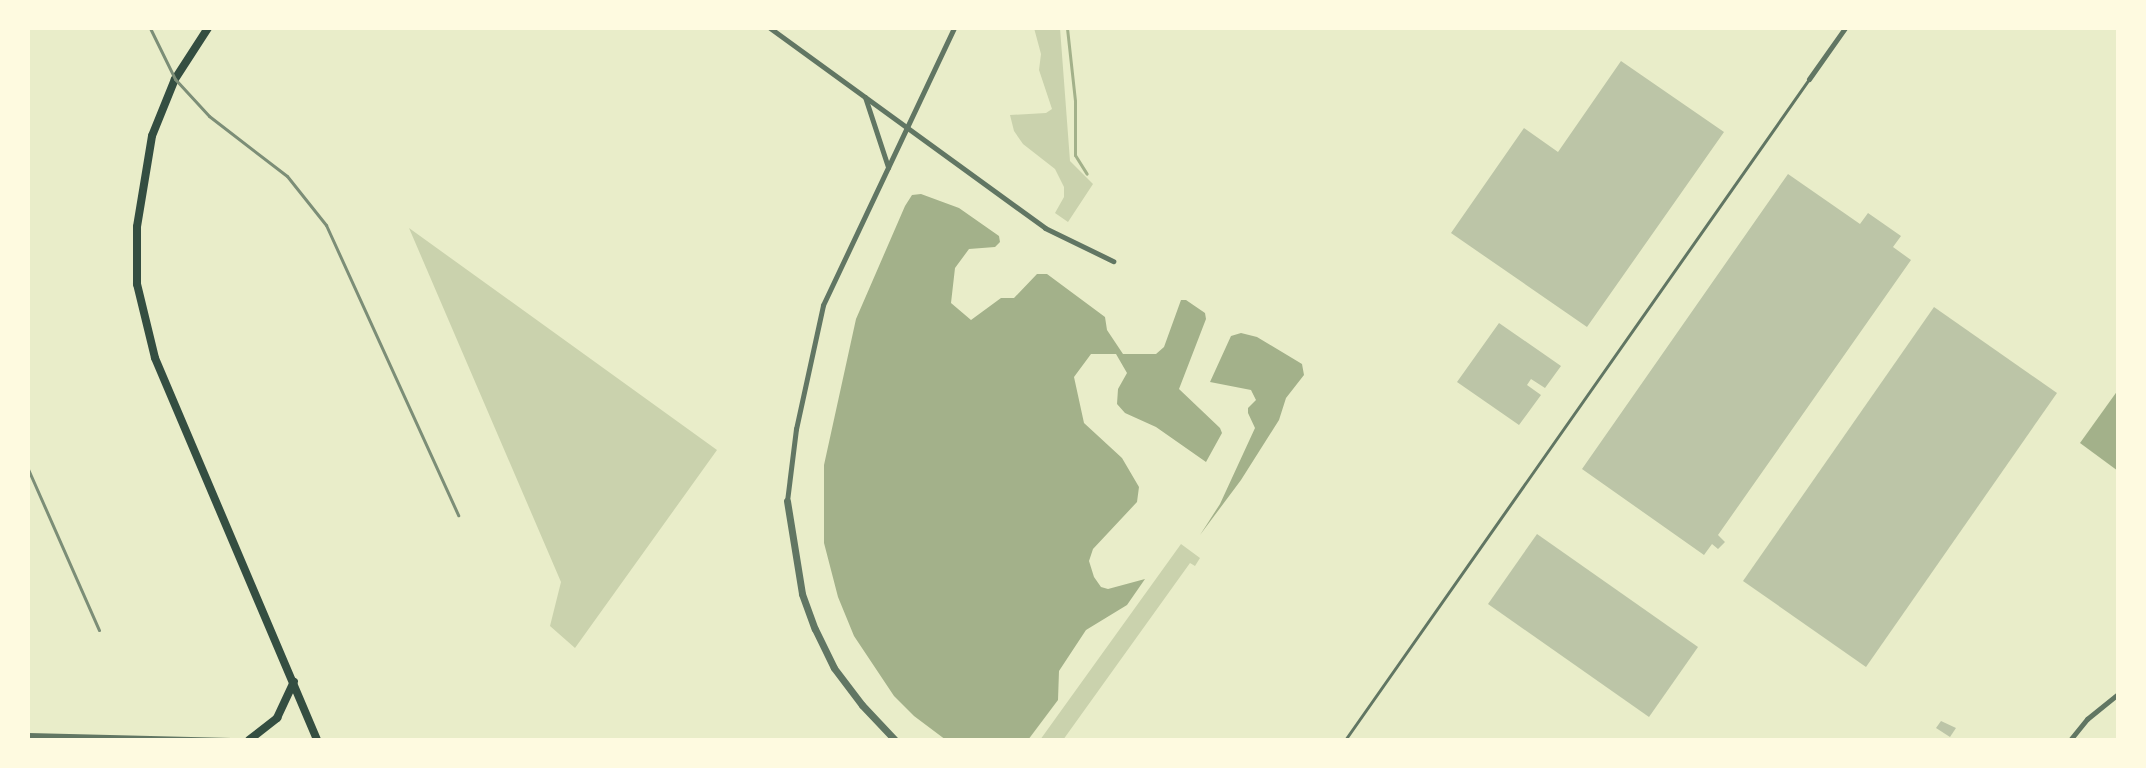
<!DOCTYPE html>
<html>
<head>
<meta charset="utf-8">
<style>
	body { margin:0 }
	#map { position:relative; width:2146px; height:768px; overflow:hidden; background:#e9edc9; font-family:Raleway,sans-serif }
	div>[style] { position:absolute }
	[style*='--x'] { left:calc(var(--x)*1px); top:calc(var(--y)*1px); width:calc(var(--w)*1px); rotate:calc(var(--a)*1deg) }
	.green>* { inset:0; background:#cad2ad }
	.water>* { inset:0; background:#a3b18a }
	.stream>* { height:3px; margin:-1.5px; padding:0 1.5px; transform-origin:1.5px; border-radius:1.5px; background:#a3b18a }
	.building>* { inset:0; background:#bcc5a7 }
	.service>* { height:3px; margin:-1.5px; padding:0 1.5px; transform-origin:1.5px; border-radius:1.5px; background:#617663 }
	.minor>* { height:5px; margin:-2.5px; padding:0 2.5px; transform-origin:2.5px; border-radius:2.5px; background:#617663 }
	.tertiary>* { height:7px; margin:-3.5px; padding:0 3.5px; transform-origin:3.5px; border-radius:3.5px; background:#617663 }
	.secondary>* { height:8px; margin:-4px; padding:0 4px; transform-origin:4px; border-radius:4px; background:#344e41 }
	.rail>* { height:3px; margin:-1.5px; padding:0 1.5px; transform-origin:1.5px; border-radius:1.5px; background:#7c8e77 }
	span { translate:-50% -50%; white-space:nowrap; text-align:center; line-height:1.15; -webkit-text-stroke:6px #fefae0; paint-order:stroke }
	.frame { position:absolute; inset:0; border:30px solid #fefae0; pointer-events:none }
</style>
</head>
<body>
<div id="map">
	<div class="green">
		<div style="clip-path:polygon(1034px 28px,1060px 28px,1070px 161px,1093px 184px,1068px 222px,1055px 213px,1064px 197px,1064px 187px,1055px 169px,1023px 144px,1014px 131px,1010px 115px,1046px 113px,1052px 109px,1039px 70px,1041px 54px)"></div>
		<div style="clip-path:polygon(409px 228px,717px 450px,575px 648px,550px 626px,561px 582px)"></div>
		<div style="clip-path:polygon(1181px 544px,1200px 558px,1195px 566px,1190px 563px,1063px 740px,1040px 740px)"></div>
	</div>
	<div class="water">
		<div style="clip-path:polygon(921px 194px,959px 208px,999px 236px,1000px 242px,995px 247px,969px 249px,955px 268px,951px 303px,971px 320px,1001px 298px,1014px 298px,1037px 274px,1047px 274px,1105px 317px,1107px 330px,1123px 354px,1156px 354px,1164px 347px,1181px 300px,1186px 300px,1205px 313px,1206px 319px,1179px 389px,1220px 428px,1222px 433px,1206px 462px,1156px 427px,1125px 413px,1117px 404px,1118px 389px,1127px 373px,1116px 354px,1091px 354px,1074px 377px,1084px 423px,1122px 458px,1139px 487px,1137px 502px,1093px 549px,1089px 561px,1094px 577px,1101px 587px,1108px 589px,1145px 579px,1127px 605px,1086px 630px,1059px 671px,1058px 700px,1028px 740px,946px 740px,914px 716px,894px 696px,854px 636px,838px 597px,824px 543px,824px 465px,856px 319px,905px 206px,912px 195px)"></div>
		<div style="clip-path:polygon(1241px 333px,1257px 337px,1302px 364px,1304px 375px,1286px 398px,1279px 420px,1241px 480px,1200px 535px,1220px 504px,1255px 428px,1248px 413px,1248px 408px,1256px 400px,1251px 390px,1210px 382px,1231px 336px)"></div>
		<div style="clip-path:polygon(2118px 390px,2118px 471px,2080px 443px)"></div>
	</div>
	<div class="stream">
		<div style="--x:1067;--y:28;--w:73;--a:83.7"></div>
		<div style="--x:1075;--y:101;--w:54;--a:90"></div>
		<div style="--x:1075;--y:155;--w:22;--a:58"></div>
	</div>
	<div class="building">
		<div style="clip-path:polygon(1621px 61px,1724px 132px,1587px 327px,1451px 233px,1524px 128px,1558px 152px)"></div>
		<div style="clip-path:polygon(1788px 174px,1860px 224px,1868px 213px,1901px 236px,1893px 247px,1911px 260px,1718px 535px,1725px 542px,1718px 549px,1712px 544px,1704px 555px,1582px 469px)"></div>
		<div style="clip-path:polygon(1934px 307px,2057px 393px,1866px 667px,1743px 581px)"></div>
		<div style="clip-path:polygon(1499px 323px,1561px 366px,1545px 388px,1531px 379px,1527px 385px,1541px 395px,1519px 425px,1457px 382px)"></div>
		<div style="clip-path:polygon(1537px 534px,1698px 647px,1649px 717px,1488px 604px)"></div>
		<div style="clip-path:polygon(1941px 721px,1956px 728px,1950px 737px,1936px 728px)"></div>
	</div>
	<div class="service">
		<div style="--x:1345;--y:740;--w:808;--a:-54.93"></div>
	</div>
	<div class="minor">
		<div style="--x:770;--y:28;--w:340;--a:36"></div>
		<div style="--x:1045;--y:228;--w:76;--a:25.9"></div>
		<div style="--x:1809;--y:79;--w:62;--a:-54.8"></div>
		<div style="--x:865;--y:97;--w:74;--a:71.8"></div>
		<div style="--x:787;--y:501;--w:73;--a:-82.9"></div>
		<div style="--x:796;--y:429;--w:127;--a:-77.7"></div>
		<div style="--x:823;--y:305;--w:306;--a:-64.7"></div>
		<div style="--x:28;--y:735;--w:203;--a:1.4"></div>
		<div style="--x:2070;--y:740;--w:27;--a:-51"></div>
		<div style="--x:2087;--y:719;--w:40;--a:-39"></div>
	</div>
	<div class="tertiary">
		<div style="--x:787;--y:501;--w:94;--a:80.8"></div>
		<div style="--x:802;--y:594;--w:37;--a:70"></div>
		<div style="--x:815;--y:629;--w:43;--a:64"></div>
		<div style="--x:834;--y:668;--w:46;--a:52.9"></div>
		<div style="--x:862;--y:705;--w:48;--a:46.7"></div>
	</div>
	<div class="secondary">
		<div style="--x:208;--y:28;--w:61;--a:122.9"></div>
		<div style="--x:175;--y:79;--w:61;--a:112"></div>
		<div style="--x:152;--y:136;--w:92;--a:99.4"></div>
		<div style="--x:137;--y:227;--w:57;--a:90"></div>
		<div style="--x:137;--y:284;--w:76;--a:76.3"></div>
		<div style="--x:155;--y:358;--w:415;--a:67"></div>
		<div style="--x:249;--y:740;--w:36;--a:-38"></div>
		<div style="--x:277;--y:718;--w:40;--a:-65"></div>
	</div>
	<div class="rail">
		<div style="--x:150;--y:28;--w:57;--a:63.9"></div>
		<div style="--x:175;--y:79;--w:50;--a:47.4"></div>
		<div style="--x:209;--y:116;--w:98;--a:37.6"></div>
		<div style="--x:287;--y:176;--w:63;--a:51.5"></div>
		<div style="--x:326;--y:225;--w:319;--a:65.5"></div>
		<div style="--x:28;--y:469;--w:176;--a:66.2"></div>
	</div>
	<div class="frame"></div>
</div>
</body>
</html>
